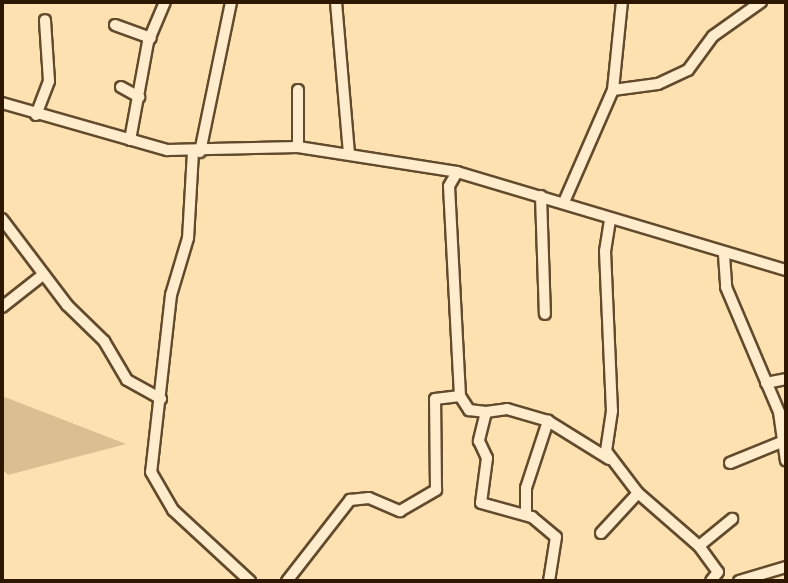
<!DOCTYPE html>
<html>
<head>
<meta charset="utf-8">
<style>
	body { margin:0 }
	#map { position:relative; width:788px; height:583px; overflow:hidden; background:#fee1b1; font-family:"IM FELL English",serif }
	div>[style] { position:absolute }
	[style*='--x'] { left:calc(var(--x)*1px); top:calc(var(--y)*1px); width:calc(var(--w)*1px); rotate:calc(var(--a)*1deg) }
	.green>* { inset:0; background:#dbbf93 }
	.roads { filter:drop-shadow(2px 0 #624a2c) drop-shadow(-2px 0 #624a2c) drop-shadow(0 2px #624a2c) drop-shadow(0 -2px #624a2c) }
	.minor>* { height:10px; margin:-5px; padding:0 5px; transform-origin:5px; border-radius:5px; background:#feeccc }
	span { translate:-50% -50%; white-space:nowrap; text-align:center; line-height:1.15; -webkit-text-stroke:6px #feeccc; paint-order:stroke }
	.frame { position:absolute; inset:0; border:4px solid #2e1700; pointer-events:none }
</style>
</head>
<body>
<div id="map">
	<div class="green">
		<div style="clip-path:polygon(2px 396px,126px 444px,8px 475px,2px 469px)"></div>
	</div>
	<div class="roads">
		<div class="minor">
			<div style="--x:336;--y:2;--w:152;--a:85.1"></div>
			<div style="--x:115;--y:25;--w:38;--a:20"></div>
			<div style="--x:121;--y:87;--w:21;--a:29"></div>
			<div style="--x:298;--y:90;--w:57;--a:90"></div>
			<div style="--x:613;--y:90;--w:45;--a:-7.6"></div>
			<div style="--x:658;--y:84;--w:33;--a:-25"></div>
			<div style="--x:688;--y:70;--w:42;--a:-53.7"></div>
			<div style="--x:713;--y:36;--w:59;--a:-35.3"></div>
			<div style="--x:2;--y:103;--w:172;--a:15.9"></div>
			<div style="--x:167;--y:150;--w:131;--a:-1.3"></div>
			<div style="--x:298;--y:147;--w:161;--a:8.9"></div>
			<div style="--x:457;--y:172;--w:343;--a:16.6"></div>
			<div style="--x:36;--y:115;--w:36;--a:-69"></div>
			<div style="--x:49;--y:81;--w:61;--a:-93.8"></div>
			<div style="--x:130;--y:140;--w:100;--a:-79.6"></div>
			<div style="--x:148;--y:42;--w:43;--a:-67"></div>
			<div style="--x:193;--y:152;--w:86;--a:93.3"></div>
			<div style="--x:188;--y:238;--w:59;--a:106.6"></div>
			<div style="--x:171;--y:295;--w:178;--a:96.4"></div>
			<div style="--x:151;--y:472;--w:44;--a:59.9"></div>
			<div style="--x:173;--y:510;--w:105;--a:42.7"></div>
			<div style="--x:200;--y:152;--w:153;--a:-78.3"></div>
			<div style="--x:541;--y:196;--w:118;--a:88.1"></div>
			<div style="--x:564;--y:202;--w:122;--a:-66.4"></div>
			<div style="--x:613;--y:90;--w:88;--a:-84.2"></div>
			<div style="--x:2;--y:219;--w:108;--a:52.9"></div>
			<div style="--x:67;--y:305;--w:52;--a:44.2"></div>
			<div style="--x:104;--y:341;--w:45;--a:59.5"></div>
			<div style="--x:127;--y:380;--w:39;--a:29"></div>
			<div style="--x:610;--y:220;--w:31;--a:99"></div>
			<div style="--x:605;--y:251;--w:160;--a:87.5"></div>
			<div style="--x:612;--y:411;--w:40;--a:98.5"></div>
			<div style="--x:606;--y:451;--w:53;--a:52.7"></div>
			<div style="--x:638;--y:493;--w:81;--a:41"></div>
			<div style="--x:699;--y:546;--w:32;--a:54"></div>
			<div style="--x:718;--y:572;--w:11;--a:128"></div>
			<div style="--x:724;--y:255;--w:32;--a:86"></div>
			<div style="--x:726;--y:287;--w:136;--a:67"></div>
			<div style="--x:779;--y:412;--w:49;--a:81.9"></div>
			<div style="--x:2;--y:307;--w:53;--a:-38.2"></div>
			<div style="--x:766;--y:383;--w:20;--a:-11"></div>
			<div style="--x:460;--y:396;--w:17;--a:57"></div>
			<div style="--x:469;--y:410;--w:17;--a:7"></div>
			<div style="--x:486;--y:412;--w:30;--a:104"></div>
			<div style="--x:479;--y:441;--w:19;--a:65"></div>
			<div style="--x:487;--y:458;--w:45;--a:97.6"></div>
			<div style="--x:481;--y:503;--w:53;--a:15.4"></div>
			<div style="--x:532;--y:517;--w:31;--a:40"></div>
			<div style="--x:556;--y:537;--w:45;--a:99"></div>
			<div style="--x:486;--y:412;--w:21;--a:-8"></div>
			<div style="--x:507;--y:409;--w:43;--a:16.3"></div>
			<div style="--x:548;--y:421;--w:72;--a:31.9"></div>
			<div style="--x:730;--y:463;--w:58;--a:-22.2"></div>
			<div style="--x:526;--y:515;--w:27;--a:-90"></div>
			<div style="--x:526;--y:488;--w:71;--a:-71.8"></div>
			<div style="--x:601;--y:533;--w:54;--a:-47.2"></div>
			<div style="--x:699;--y:546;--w:43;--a:-39.3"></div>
			<div style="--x:287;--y:581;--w:103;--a:-52.1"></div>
			<div style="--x:350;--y:500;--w:19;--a:-6"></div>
			<div style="--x:369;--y:498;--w:34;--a:23"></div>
			<div style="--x:400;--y:511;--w:42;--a:-30.3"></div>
			<div style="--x:436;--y:490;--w:91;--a:-90.6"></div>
			<div style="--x:435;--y:399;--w:25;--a:-7"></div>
			<div style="--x:460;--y:396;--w:210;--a:-93"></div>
			<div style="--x:449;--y:186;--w:16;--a:-60"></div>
			<div style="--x:739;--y:581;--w:49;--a:-16.6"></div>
		</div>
	</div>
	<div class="frame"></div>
</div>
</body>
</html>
